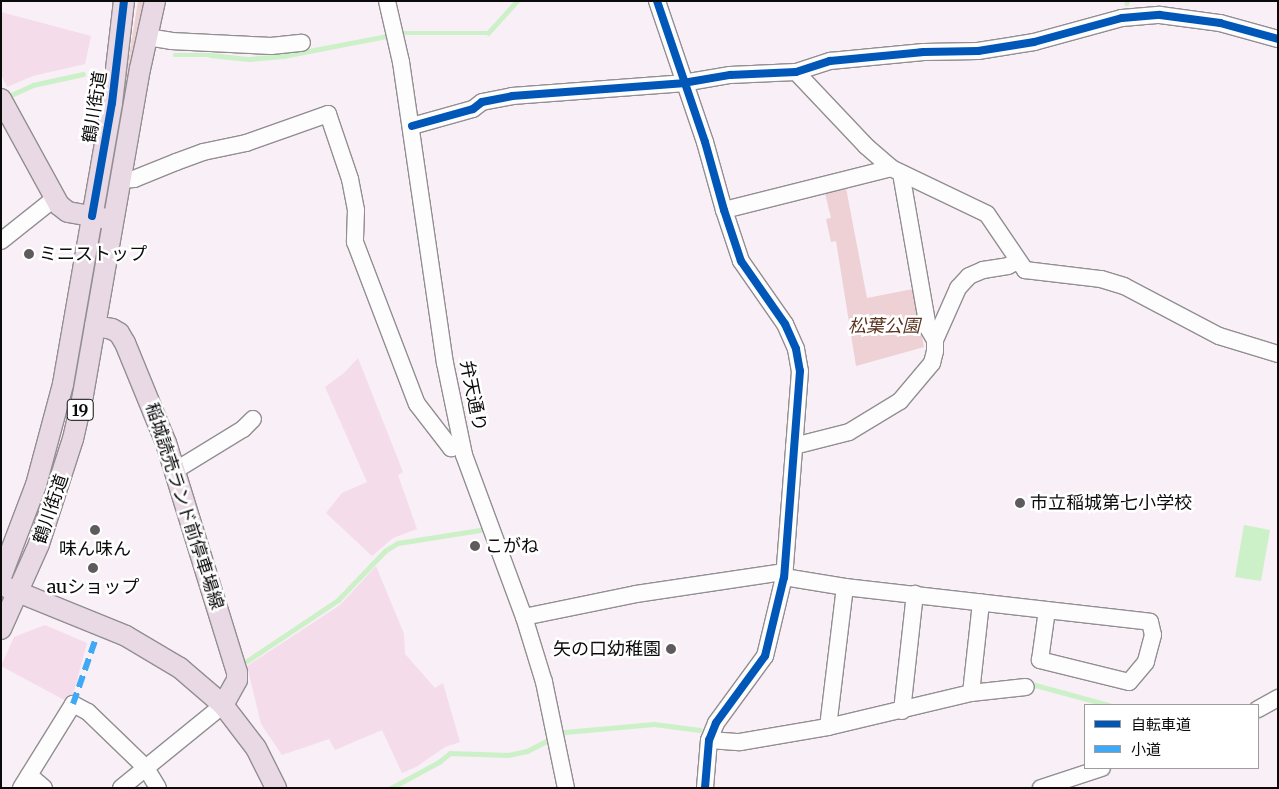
<!DOCTYPE html>
<html>
<head>
<meta charset="utf-8">
<style>
	body { margin:0 }
	#map { position:relative; width:1279px; height:789px; overflow:hidden; background:#f9eff6; font-family:Merriweather,"Noto Sans JP",serif }
	div>[style] { position:absolute }
	[style*='--x'] { left:calc(var(--x)*1px); top:calc(var(--y)*1px); width:calc(var(--w)*1px); rotate:calc(var(--a)*1deg) }
	.farmland>* { inset:0; background:#f4dcea }
	.green>* { inset:0; background:#edd1d4 }
	.water>* { inset:0; background:#ccf0c8 }
	.stream>* { height:4.5px; margin:-2.25px; padding:0 2.25px; transform-origin:2.25px; border-radius:2.25px; background:#ccf0c8 }
	.roads { filter:drop-shadow(1px 0 #928e91) drop-shadow(-1px 0 #928e91) drop-shadow(0 1px #928e91) drop-shadow(0 -1px #928e91) }
	.minor>* { height:16px; margin:-8px; padding:0 8px; transform-origin:8px; border-radius:8px; background:#fefdfe }
	.major>* { height:20px; margin:-10px; padding:0 10px; transform-origin:10px; border-radius:10px; background:#e9d9e4 }
	.quiet>* { height:6px; margin-top:-3px; transform-origin:0; background:repeating-linear-gradient(90deg,#3fa9f5 0 12px,transparent 0 18px) }
	.cycleway>* { height:8px; margin:-4px; padding:0 4px; transform-origin:4px; border-radius:4px; background:#0057b8 }
	.dots>* { width:14px; height:14px; translate:-50% -50%; box-sizing:border-box; border:2px solid #fff; border-radius:50% }
	span { translate:-50% -50%; white-space:nowrap; text-align:center; line-height:1.15; -webkit-text-stroke:5px #fff; paint-order:stroke }
	.shield-label span { padding:1px 4px; background:#fff; border:1px solid; border-radius:4px; -webkit-text-stroke-width:0 }
	.shield-label { font-size:16px; color:#0b0b0b; font-weight:700 }
	.street-label { font-size:18px; color:#0b0b0b }
	.poi-label { font-size:18px; color:#0b0b0b }
	.left { translate:0 -50%; text-align:left }
	.right { translate:-100% -50%; text-align:right }
	.park-label { font-size:18px; color:#5c3522; font-style:italic }
	.frame { position:absolute; inset:0; border:2px solid #0b0b0b; pointer-events:none }
	.legend { position:absolute; left:1084px; top:704px; width:175px; height:65px; box-sizing:border-box; background:#fff; border:1px solid #9d9d9d; margin:0; padding:6px 9px; list-style:none; font-size:15px; color:#0b0b0b }
	.legend li { display:flex; align-items:center; gap:10px; height:25px }
	.legend b { width:25px; border:1px solid #9d9d9d }
</style>
</head>
<body>
<div id="map">
	<div class="farmland">
		<div style="clip-path:polygon(1px 12px,91px 36px,85px 64px,33px 76px,7px 87px,1px 74px)"></div>
		<div style="clip-path:polygon(358px 358px,403px 472px,398px 475px,417px 529px,393px 538px,372px 556px,326px 513px,342px 493px,367px 482px,325px 387px,344px 373px)"></div>
		<div style="clip-path:polygon(376px 566px,404px 634px,405px 654px,435px 688px,443px 683px,460px 742px,445px 747px,416px 767px,402px 773px,382px 730px,335px 750px,329px 739px,282px 755px,261px 724px,247px 666px,340px 605px)"></div>
		<div style="clip-path:polygon(45px 625px,87px 643px,74px 691px,68px 702px,1px 666px,14px 637px)"></div>
	</div>
	<div class="green">
		<div style="clip-path:polygon(138px 1px,148px 1px,124px 96px,126px 75px)"></div>
		<div style="clip-path:polygon(846px 188px,867px 298px,913px 289px,924px 347px,856px 366px,836px 241px,831px 242px,826px 219px,831px 218px,825px 193px)"></div>
	</div>
	<div class="water">
		<div style="clip-path:polygon(1244px 525px,1270px 530px,1261px 581px,1235px 577px)"></div>
	</div>
	<div class="stream">
		<div style="--x:1127;--y:1;--w:2;--a:90"></div>
		<div style="--x:405;--y:33;--w:83;--a:0"></div>
		<div style="--x:488;--y:33;--w:43;--a:-47.8"></div>
		<div style="--x:175;--y:55;--w:35;--a:0"></div>
		<div style="--x:210;--y:55;--w:39;--a:6"></div>
		<div style="--x:249;--y:59;--w:34;--a:-5"></div>
		<div style="--x:283;--y:56;--w:106;--a:-10.9"></div>
		<div style="--x:11;--y:95;--w:24;--a:-24"></div>
		<div style="--x:33;--y:85;--w:51;--a:-12.4"></div>
		<div style="--x:247;--y:661;--w:110;--a:-33.8"></div>
		<div style="--x:338;--y:600;--w:68;--a:-46.2"></div>
		<div style="--x:385;--y:551;--w:15;--a:-32"></div>
		<div style="--x:398;--y:543;--w:83;--a:-9"></div>
		<div style="--x:1028;--y:683;--w:84;--a:15.2"></div>
		<div style="--x:565;--y:732;--w:89;--a:-5.1"></div>
		<div style="--x:654;--y:724;--w:46;--a:7.4"></div>
		<div style="--x:391;--y:788;--w:55;--a:-28.4"></div>
		<div style="--x:439;--y:762;--w:14;--a:-39"></div>
		<div style="--x:450;--y:753;--w:58;--a:2"></div>
		<div style="--x:508;--y:755;--w:19;--a:-12"></div>
		<div style="--x:527;--y:751;--w:22;--a:-27"></div>
	</div>
	<div class="roads">
		<div class="minor">
			<div style="--x:387;--y:1;--w:63;--a:77.1"></div>
			<div style="--x:401;--y:62;--w:304;--a:81.7"></div>
			<div style="--x:445;--y:363;--w:94;--a:78.3"></div>
			<div style="--x:464;--y:455;--w:173;--a:69.7"></div>
			<div style="--x:524;--y:617;--w:68;--a:72.9"></div>
			<div style="--x:544;--y:682;--w:108;--a:78.3"></div>
			<div style="--x:657;--y:1;--w:149;--a:71.2"></div>
			<div style="--x:705;--y:142;--w:71;--a:74.4"></div>
			<div style="--x:724;--y:210;--w:54;--a:71.6"></div>
			<div style="--x:741;--y:261;--w:77;--a:55.1"></div>
			<div style="--x:785;--y:324;--w:27;--a:66"></div>
			<div style="--x:796;--y:349;--w:22;--a:80"></div>
			<div style="--x:800;--y:371;--w:207;--a:94.4"></div>
			<div style="--x:784;--y:577;--w:81;--a:103.5"></div>
			<div style="--x:765;--y:656;--w:83;--a:126.2"></div>
			<div style="--x:716;--y:723;--w:18;--a:112"></div>
			<div style="--x:709;--y:740;--w:48;--a:94.8"></div>
			<div style="--x:147;--y:37;--w:24;--a:9"></div>
			<div style="--x:171;--y:41;--w:100;--a:2.9"></div>
			<div style="--x:271;--y:46;--w:31;--a:-6"></div>
			<div style="--x:796;--y:72;--w:102;--a:46.6"></div>
			<div style="--x:866;--y:146;--w:33;--a:41"></div>
			<div style="--x:891;--y:168;--w:106;--a:25.6"></div>
			<div style="--x:987;--y:214;--w:68;--a:55.8"></div>
			<div style="--x:1025;--y:270;--w:77;--a:6.8"></div>
			<div style="--x:1101;--y:279;--w:24;--a:17"></div>
			<div style="--x:1124;--y:286;--w:107;--a:27.8"></div>
			<div style="--x:1219;--y:336;--w:62;--a:17"></div>
			<div style="--x:412;--y:126;--w:63;--a:-15.6"></div>
			<div style="--x:473;--y:109;--w:11;--a:-38"></div>
			<div style="--x:482;--y:102;--w:31;--a:-11"></div>
			<div style="--x:512;--y:96;--w:171;--a:-4.3"></div>
			<div style="--x:683;--y:83;--w:48;--a:-9.7"></div>
			<div style="--x:730;--y:75;--w:66;--a:-2.6"></div>
			<div style="--x:796;--y:72;--w:36;--a:-18"></div>
			<div style="--x:830;--y:61;--w:94;--a:-5.5"></div>
			<div style="--x:924;--y:52;--w:54;--a:-1.1"></div>
			<div style="--x:978;--y:51;--w:57;--a:-9.1"></div>
			<div style="--x:1034;--y:42;--w:91;--a:-15.3"></div>
			<div style="--x:1122;--y:18;--w:38;--a:-5"></div>
			<div style="--x:1160;--y:15;--w:61;--a:7.6"></div>
			<div style="--x:1220;--y:23;--w:60;--a:15.4"></div>
			<div style="--x:901;--y:173;--w:157;--a:80.1"></div>
			<div style="--x:928;--y:328;--w:14;--a:60"></div>
			<div style="--x:121;--y:180;--w:13;--a:-4"></div>
			<div style="--x:134;--y:179;--w:45;--a:-22"></div>
			<div style="--x:176;--y:162;--w:29;--a:-20"></div>
			<div style="--x:203;--y:152;--w:44;--a:-11.8"></div>
			<div style="--x:246;--y:143;--w:87;--a:-19.5"></div>
			<div style="--x:328;--y:114;--w:69;--a:71.3"></div>
			<div style="--x:350;--y:179;--w:32;--a:79"></div>
			<div style="--x:356;--y:210;--w:32;--a:92"></div>
			<div style="--x:355;--y:242;--w:173;--a:69.1"></div>
			<div style="--x:417;--y:404;--w:56;--a:52.3"></div>
			<div style="--x:451;--y:448;--w:11;--a:-15"></div>
			<div style="--x:724;--y:210;--w:172;--a:-14.1"></div>
			<div style="--x:1;--y:241;--w:69;--a:-38.5"></div>
			<div style="--x:794;--y:446;--w:57;--a:-14.3"></div>
			<div style="--x:849;--y:432;--w:60;--a:-31.3"></div>
			<div style="--x:900;--y:401;--w:50;--a:-49.9"></div>
			<div style="--x:932;--y:363;--w:12;--a:-76"></div>
			<div style="--x:935;--y:351;--w:11;--a:-90"></div>
			<div style="--x:935;--y:340;--w:57;--a:-66.1"></div>
			<div style="--x:958;--y:288;--w:16;--a:-47"></div>
			<div style="--x:969;--y:276;--w:15;--a:-23"></div>
			<div style="--x:983;--y:270;--w:25;--a:-9"></div>
			<div style="--x:1008;--y:266;--w:10;--a:-29"></div>
			<div style="--x:176;--y:470;--w:79;--a:-31.5"></div>
			<div style="--x:243;--y:429;--w:14;--a:-45"></div>
			<div style="--x:784;--y:577;--w:62;--a:9.3"></div>
			<div style="--x:845;--y:587;--w:307;--a:6.5"></div>
			<div style="--x:1150;--y:622;--w:13;--a:77"></div>
			<div style="--x:1153;--y:635;--w:28;--a:105"></div>
			<div style="--x:1146;--y:662;--w:26;--a:130"></div>
			<div style="--x:1129;--y:682;--w:92;--a:-166.1"></div>
			<div style="--x:1040;--y:660;--w:50;--a:-82"></div>
			<div style="--x:524;--y:617;--w:114;--a:-11.6"></div>
			<div style="--x:636;--y:594;--w:150;--a:-8.5"></div>
			<div style="--x:971;--y:693;--w:91;--a:-83.7"></div>
			<div style="--x:1258;--y:709;--w:23;--a:-29"></div>
			<div style="--x:902;--y:711;--w:118;--a:-83.7"></div>
			<div style="--x:828;--y:727;--w:141;--a:-83.1"></div>
			<div style="--x:709;--y:740;--w:31;--a:4"></div>
			<div style="--x:740;--y:742;--w:89;--a:-9.7"></div>
			<div style="--x:828;--y:727;--w:147;--a:-13.4"></div>
			<div style="--x:971;--y:693;--w:55;--a:-6.2"></div>
			<div style="--x:29;--y:775;--w:20;--a:41"></div>
			<div style="--x:21;--y:788;--w:99;--a:-58.2"></div>
			<div style="--x:73;--y:704;--w:17;--a:28"></div>
			<div style="--x:88;--y:712;--w:81;--a:44"></div>
			<div style="--x:146;--y:768;--w:23;--a:59"></div>
			<div style="--x:121;--y:788;--w:132;--a:-39.1"></div>
			<div style="--x:1041;--y:788;--w:64;--a:-18.2"></div>
		</div>
		<div class="major">
			<div style="--x:1;--y:99;--w:121;--a:61.3"></div>
			<div style="--x:59;--y:205;--w:11;--a:38"></div>
			<div style="--x:68;--y:212;--w:36;--a:10"></div>
			<div style="--x:95;--y:326;--w:17;--a:10"></div>
			<div style="--x:112;--y:329;--w:8;--a:30"></div>
			<div style="--x:119;--y:333;--w:12;--a:59"></div>
			<div style="--x:125;--y:343;--w:108;--a:67.7"></div>
			<div style="--x:166;--y:443;--w:240;--a:72.8"></div>
			<div style="--x:237;--y:672;--w:8;--a:90"></div>
			<div style="--x:237;--y:680;--w:29;--a:119"></div>
			<div style="--x:1;--y:577;--w:98;--a:-69.2"></div>
			<div style="--x:36;--y:485;--w:105;--a:-75"></div>
			<div style="--x:63;--y:384;--w:285;--a:-80.1"></div>
			<div style="--x:112;--y:103;--w:103;--a:-83.3"></div>
			<div style="--x:8;--y:588;--w:127;--a:22.1"></div>
			<div style="--x:126;--y:636;--w:63;--a:30.7"></div>
			<div style="--x:180;--y:668;--w:57;--a:40.7"></div>
			<div style="--x:223;--y:705;--w:54;--a:52.5"></div>
			<div style="--x:256;--y:748;--w:45;--a:63.4"></div>
			<div style="--x:1;--y:629;--w:93;--a:-65.9"></div>
			<div style="--x:39;--y:544;--w:110;--a:-72.1"></div>
			<div style="--x:73;--y:439;--w:45;--a:-77.2"></div>
			<div style="--x:83;--y:395;--w:331;--a:-80.1"></div>
			<div style="--x:140;--y:69;--w:70;--a:-77.6"></div>
		</div>
	</div>
	<div class="quiet">
		<div style="--x:73;--y:704;--w:67;--a:-70.8"></div>
	</div>
	<div class="cycleway">
		<div style="--x:657;--y:1;--w:149;--a:71.2"></div>
		<div style="--x:705;--y:142;--w:71;--a:74.4"></div>
		<div style="--x:724;--y:210;--w:54;--a:71.6"></div>
		<div style="--x:741;--y:261;--w:77;--a:55.1"></div>
		<div style="--x:785;--y:324;--w:27;--a:66"></div>
		<div style="--x:796;--y:349;--w:22;--a:80"></div>
		<div style="--x:800;--y:371;--w:207;--a:94.4"></div>
		<div style="--x:784;--y:577;--w:81;--a:103.5"></div>
		<div style="--x:765;--y:656;--w:83;--a:126.2"></div>
		<div style="--x:716;--y:723;--w:18;--a:112"></div>
		<div style="--x:709;--y:740;--w:48;--a:94.8"></div>
		<div style="--x:412;--y:126;--w:63;--a:-15.6"></div>
		<div style="--x:473;--y:109;--w:11;--a:-38"></div>
		<div style="--x:482;--y:102;--w:31;--a:-11"></div>
		<div style="--x:512;--y:96;--w:171;--a:-4.3"></div>
		<div style="--x:683;--y:83;--w:48;--a:-9.7"></div>
		<div style="--x:730;--y:75;--w:66;--a:-2.6"></div>
		<div style="--x:796;--y:72;--w:36;--a:-18"></div>
		<div style="--x:830;--y:61;--w:94;--a:-5.5"></div>
		<div style="--x:924;--y:52;--w:54;--a:-1.1"></div>
		<div style="--x:978;--y:51;--w:57;--a:-9.1"></div>
		<div style="--x:1034;--y:42;--w:91;--a:-15.3"></div>
		<div style="--x:1122;--y:18;--w:38;--a:-5"></div>
		<div style="--x:1160;--y:15;--w:61;--a:7.6"></div>
		<div style="--x:1220;--y:23;--w:60;--a:15.4"></div>
		<div style="--x:92;--y:216;--w:115;--a:-80"></div>
		<div style="--x:112;--y:103;--w:103;--a:-83.3"></div>
	</div>
	<div class="dots">
		<div style="left:29px;top:254px;background:#5e5b5d"></div>
		<div style="left:1020px;top:503px;background:#5e5b5d"></div>
		<div style="left:95px;top:530px;background:#5e5b5d"></div>
		<div style="left:475px;top:546px;background:#5e5b5d"></div>
		<div style="left:93px;top:568px;background:#5e5b5d"></div>
		<div style="left:671px;top:649px;background:#5e5b5d"></div>
	</div>
	<div class="shield-label">
		<span style="left:80px;top:410px">19</span>
	</div>
	<div class="street-label">
		<span style="left:95px;top:107px;rotate:-81deg">鶴川街道</span>
		<span style="left:473px;top:396px;rotate:79deg">弁天通り</span>
		<span style="left:184px;top:506px;rotate:72deg">稲城読売ランド前停車場線</span>
		<span style="left:51px;top:509px;rotate:-71deg">鶴川街道</span>
	</div>
	<div class="poi-label">
		<span class="left" style="left:39px;top:254px">ミニストップ</span>
		<span class="left" style="left:1030px;top:503px">市立稲城第七小学校</span>
		<span class="left" style="left:485px;top:546px">こがね</span>
		<span style="left:95px;top:549px">味ん味ん</span>
		<span style="left:93px;top:587px">auショップ</span>
		<span class="right" style="left:661px;top:649px">矢の口幼稚園</span>
	</div>
	<div class="park-label">
		<span style="left:884px;top:326px">松葉公園</span>
	</div>
	<div class="frame"></div>
	<ul class="legend">
	<li><b style="height:6px;background:#0057b8"></b>自転車道</li>
	<li><b style="height:6px;background:#3fa9f5"></b>小道</li>
	</ul>
</div>
</body>
</html>
